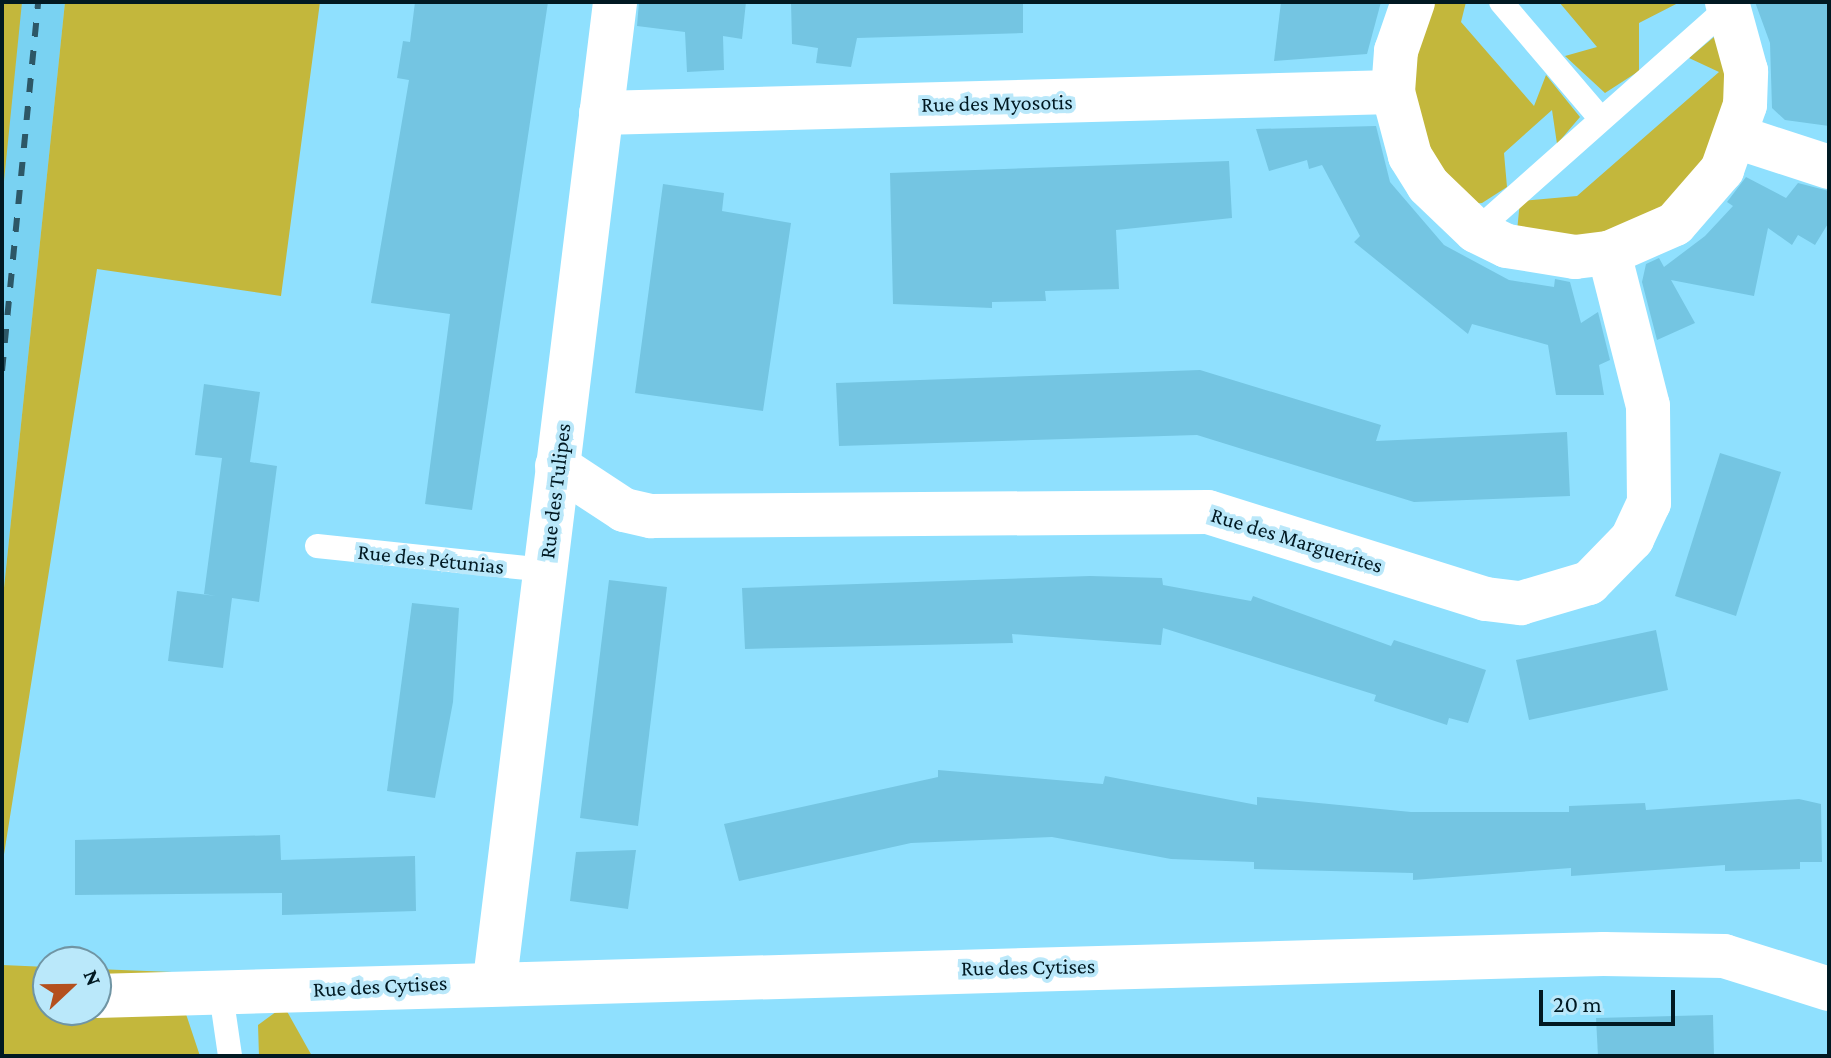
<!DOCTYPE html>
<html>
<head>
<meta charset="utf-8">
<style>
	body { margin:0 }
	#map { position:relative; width:1831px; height:1058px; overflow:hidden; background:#8fe0fe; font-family:"Crimson Pro",serif }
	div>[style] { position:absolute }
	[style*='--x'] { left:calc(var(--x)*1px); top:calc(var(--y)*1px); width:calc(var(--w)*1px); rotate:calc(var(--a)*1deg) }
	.built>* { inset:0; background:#79d2f2 }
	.green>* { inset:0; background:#c3b73c }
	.building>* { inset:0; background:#74c5e2 }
	.service>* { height:24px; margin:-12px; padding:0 12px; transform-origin:12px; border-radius:12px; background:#fff }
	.minor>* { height:44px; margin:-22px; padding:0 22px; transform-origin:22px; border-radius:22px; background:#fff }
	.rail>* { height:6px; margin-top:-3px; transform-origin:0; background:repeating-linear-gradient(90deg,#2d5766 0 14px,transparent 0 28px) }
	span { translate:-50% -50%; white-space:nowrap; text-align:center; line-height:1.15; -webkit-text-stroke:8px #bae8fa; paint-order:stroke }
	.street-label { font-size:22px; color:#011922 }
	.frame { position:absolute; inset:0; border:4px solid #011922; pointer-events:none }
	.north { position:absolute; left:32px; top:946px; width:80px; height:80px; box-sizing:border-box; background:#bae8fa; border:2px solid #7095a4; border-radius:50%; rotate:68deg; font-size:22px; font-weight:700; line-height:32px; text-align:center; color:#011922 }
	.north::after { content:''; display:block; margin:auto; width:28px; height:36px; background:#b4501e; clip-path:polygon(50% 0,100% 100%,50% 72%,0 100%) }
	.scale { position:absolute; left:1539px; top:990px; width:136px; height:36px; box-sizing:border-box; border:4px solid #011922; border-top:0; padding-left:10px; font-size:24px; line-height:28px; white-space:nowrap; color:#011922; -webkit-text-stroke:6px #bae8fa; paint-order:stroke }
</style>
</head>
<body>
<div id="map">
	<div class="built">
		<div style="clip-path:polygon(2px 2px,65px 2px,2px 607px)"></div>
	</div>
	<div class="green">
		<div style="clip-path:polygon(2px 2px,22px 2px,2px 201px)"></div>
		<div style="clip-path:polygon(65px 2px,320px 2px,281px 296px,97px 269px,2px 867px,2px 607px)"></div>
		<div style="clip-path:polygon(1430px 2px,1466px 2px,1461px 22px,1534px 106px,1546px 75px,1580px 117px,1557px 144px,1552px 110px,1504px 153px,1507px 187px,1482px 203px,1472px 204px,1426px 149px,1411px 90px,1420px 20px)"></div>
		<div style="clip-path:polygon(1559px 2px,1680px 2px,1639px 23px,1639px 71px,1605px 93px,1565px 56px,1597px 47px)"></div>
		<div style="clip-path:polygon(1720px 32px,1729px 72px,1721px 135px,1668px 212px,1604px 239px,1517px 231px,1520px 201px,1577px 196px,1719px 72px,1689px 58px)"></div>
		<div style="clip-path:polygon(2px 965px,48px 967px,48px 1010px,96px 1010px,96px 969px,172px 972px,200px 1056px,2px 1056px)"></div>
		<div style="clip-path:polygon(284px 1006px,312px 1056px,259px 1056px,258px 1025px)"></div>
	</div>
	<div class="building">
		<div style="clip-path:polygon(415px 2px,548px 2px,472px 510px,425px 504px,450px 314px,371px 303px,409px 80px,397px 78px,403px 41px,410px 42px)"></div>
		<div style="clip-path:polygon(639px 2px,746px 2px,742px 39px,723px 36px,724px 70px,687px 72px,685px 32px,637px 26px)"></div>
		<div style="clip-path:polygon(791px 2px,1023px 2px,1023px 33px,857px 38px,851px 67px,816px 63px,818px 48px,792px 44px)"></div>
		<div style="clip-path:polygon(1281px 2px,1381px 2px,1367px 54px,1274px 61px)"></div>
		<div style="clip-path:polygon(1755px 2px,1829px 2px,1829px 126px,1785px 120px,1772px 108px,1770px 43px)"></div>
		<div style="clip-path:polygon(1376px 126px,1390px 182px,1444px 245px,1509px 280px,1554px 287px,1555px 279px,1570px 282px,1581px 323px,1598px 312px,1610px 360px,1599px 365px,1604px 395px,1556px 395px,1548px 345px,1472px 324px,1468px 334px,1354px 242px,1360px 236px,1322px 165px,1309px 169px,1307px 160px,1269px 171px,1256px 129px)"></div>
		<div style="clip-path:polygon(1229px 161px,1232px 218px,1116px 230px,1119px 289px,1045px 291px,1046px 301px,992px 302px,992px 308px,893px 304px,890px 173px)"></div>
		<div style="clip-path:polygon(1746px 177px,1786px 198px,1798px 183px,1829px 191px,1829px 222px,1815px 245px,1798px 235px,1792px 245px,1768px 228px,1754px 296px,1671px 280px,1695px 323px,1657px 340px,1642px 282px,1646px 264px,1659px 258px,1664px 267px,1705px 236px,1733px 206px,1727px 202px)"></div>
		<div style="clip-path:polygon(663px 184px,724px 193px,722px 211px,791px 223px,763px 411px,635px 393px)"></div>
		<div style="clip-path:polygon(1200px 370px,1381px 425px,1376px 441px,1567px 432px,1570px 496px,1414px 502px,1197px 435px,839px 446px,836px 383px)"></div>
		<div style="clip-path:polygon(204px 384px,260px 392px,250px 462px,277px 466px,259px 602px,232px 598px,223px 668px,168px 661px,177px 591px,216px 596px,204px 594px,222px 458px,195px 455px)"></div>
		<div style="clip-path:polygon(1720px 453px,1781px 472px,1736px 616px,1675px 596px)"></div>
		<div style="clip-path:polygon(1090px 576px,1162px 578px,1163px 585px,1251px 601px,1253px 596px,1391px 646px,1394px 640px,1486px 670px,1468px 723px,1449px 718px,1447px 725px,1374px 701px,1376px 695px,1163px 628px,1161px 645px,1012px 634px,1013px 643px,745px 649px,742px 588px)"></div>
		<div style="clip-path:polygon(609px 580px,667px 587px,638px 826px,580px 818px)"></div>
		<div style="clip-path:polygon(412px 603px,459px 608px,453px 702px,435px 798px,387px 791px)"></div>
		<div style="clip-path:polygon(1656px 630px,1668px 690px,1529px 720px,1516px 660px)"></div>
		<div style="clip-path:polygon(938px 770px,1103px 784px,1105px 776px,1257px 805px,1257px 797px,1411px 812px,1569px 812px,1569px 806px,1645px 803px,1646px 810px,1799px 799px,1821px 804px,1822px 862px,1800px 862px,1800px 869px,1725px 871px,1725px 865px,1571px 876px,1571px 868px,1413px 880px,1413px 873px,1254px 869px,1254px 862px,1171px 859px,1052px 837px,911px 843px,739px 881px,724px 824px,938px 777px)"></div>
		<div style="clip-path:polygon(280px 835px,281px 860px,415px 856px,416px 911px,282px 915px,282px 893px,75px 895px,75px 840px)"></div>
		<div style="clip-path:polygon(636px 850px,628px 909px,570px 901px,576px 852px)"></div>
		<div style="clip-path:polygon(1713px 1015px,1714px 1056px,1598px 1056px,1596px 1018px)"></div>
	</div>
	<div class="service">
		<div style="--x:1501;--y:2;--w:154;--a:49.5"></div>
		<div style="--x:1476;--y:231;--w:339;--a:-41.6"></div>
		<div style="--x:317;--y:546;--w:229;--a:6"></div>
		<div style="--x:221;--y:994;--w:63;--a:81.7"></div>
	</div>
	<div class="minor">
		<div style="--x:1413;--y:2;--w:52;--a:109.1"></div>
		<div style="--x:1396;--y:51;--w:41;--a:94.2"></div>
		<div style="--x:1393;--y:92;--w:66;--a:75.1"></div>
		<div style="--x:1410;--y:156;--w:34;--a:58"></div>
		<div style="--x:1428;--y:185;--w:66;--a:43.8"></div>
		<div style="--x:1476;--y:231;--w:34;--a:26"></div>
		<div style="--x:1507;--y:246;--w:69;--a:9.2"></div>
		<div style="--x:1575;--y:257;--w:34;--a:-7"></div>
		<div style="--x:1609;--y:253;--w:72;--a:-23.7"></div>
		<div style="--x:1675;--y:224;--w:72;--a:-49"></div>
		<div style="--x:1722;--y:170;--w:69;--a:-70.5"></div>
		<div style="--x:1745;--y:105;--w:34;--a:-88"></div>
		<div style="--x:1746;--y:71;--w:72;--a:-105.4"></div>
		<div style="--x:601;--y:113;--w:792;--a:-1.52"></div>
		<div style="--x:1737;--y:137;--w:97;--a:18.1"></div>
		<div style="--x:557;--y:466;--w:80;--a:33.3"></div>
		<div style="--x:624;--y:510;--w:28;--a:13"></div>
		<div style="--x:651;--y:516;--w:557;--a:-0.41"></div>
		<div style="--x:1208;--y:512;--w:291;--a:17.4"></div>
		<div style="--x:1486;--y:599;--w:35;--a:7"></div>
		<div style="--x:1521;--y:603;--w:71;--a:-16.4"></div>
		<div style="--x:1589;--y:583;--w:62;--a:-45.7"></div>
		<div style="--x:1632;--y:539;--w:40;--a:-65"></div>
		<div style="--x:1649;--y:503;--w:97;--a:-90.6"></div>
		<div style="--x:1648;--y:406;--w:158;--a:-104.3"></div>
		<div style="--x:495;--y:980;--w:985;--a:-83"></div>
		<div style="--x:96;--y:996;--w:1508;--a:-1.6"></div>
		<div style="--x:1603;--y:954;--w:121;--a:0.9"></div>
		<div style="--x:1724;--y:956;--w:110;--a:17.4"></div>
	</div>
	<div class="rail">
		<div style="--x:2;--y:371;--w:371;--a:-84.4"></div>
	</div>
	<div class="street-label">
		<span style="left:997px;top:103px;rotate:-1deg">Rue des Myosotis</span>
		<span style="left:555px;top:491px;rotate:-83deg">Rue des Tulipes</span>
		<span style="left:1297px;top:540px;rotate:17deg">Rue des Marguerites</span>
		<span style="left:431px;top:559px;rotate:6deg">Rue des Pétunias</span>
		<span style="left:1028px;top:967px;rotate:-1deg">Rue des Cytises</span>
		<span style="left:380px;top:986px;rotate:-3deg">Rue des Cytises</span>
	</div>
	<div class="frame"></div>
	<div class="north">N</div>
	<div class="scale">20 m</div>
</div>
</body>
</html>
